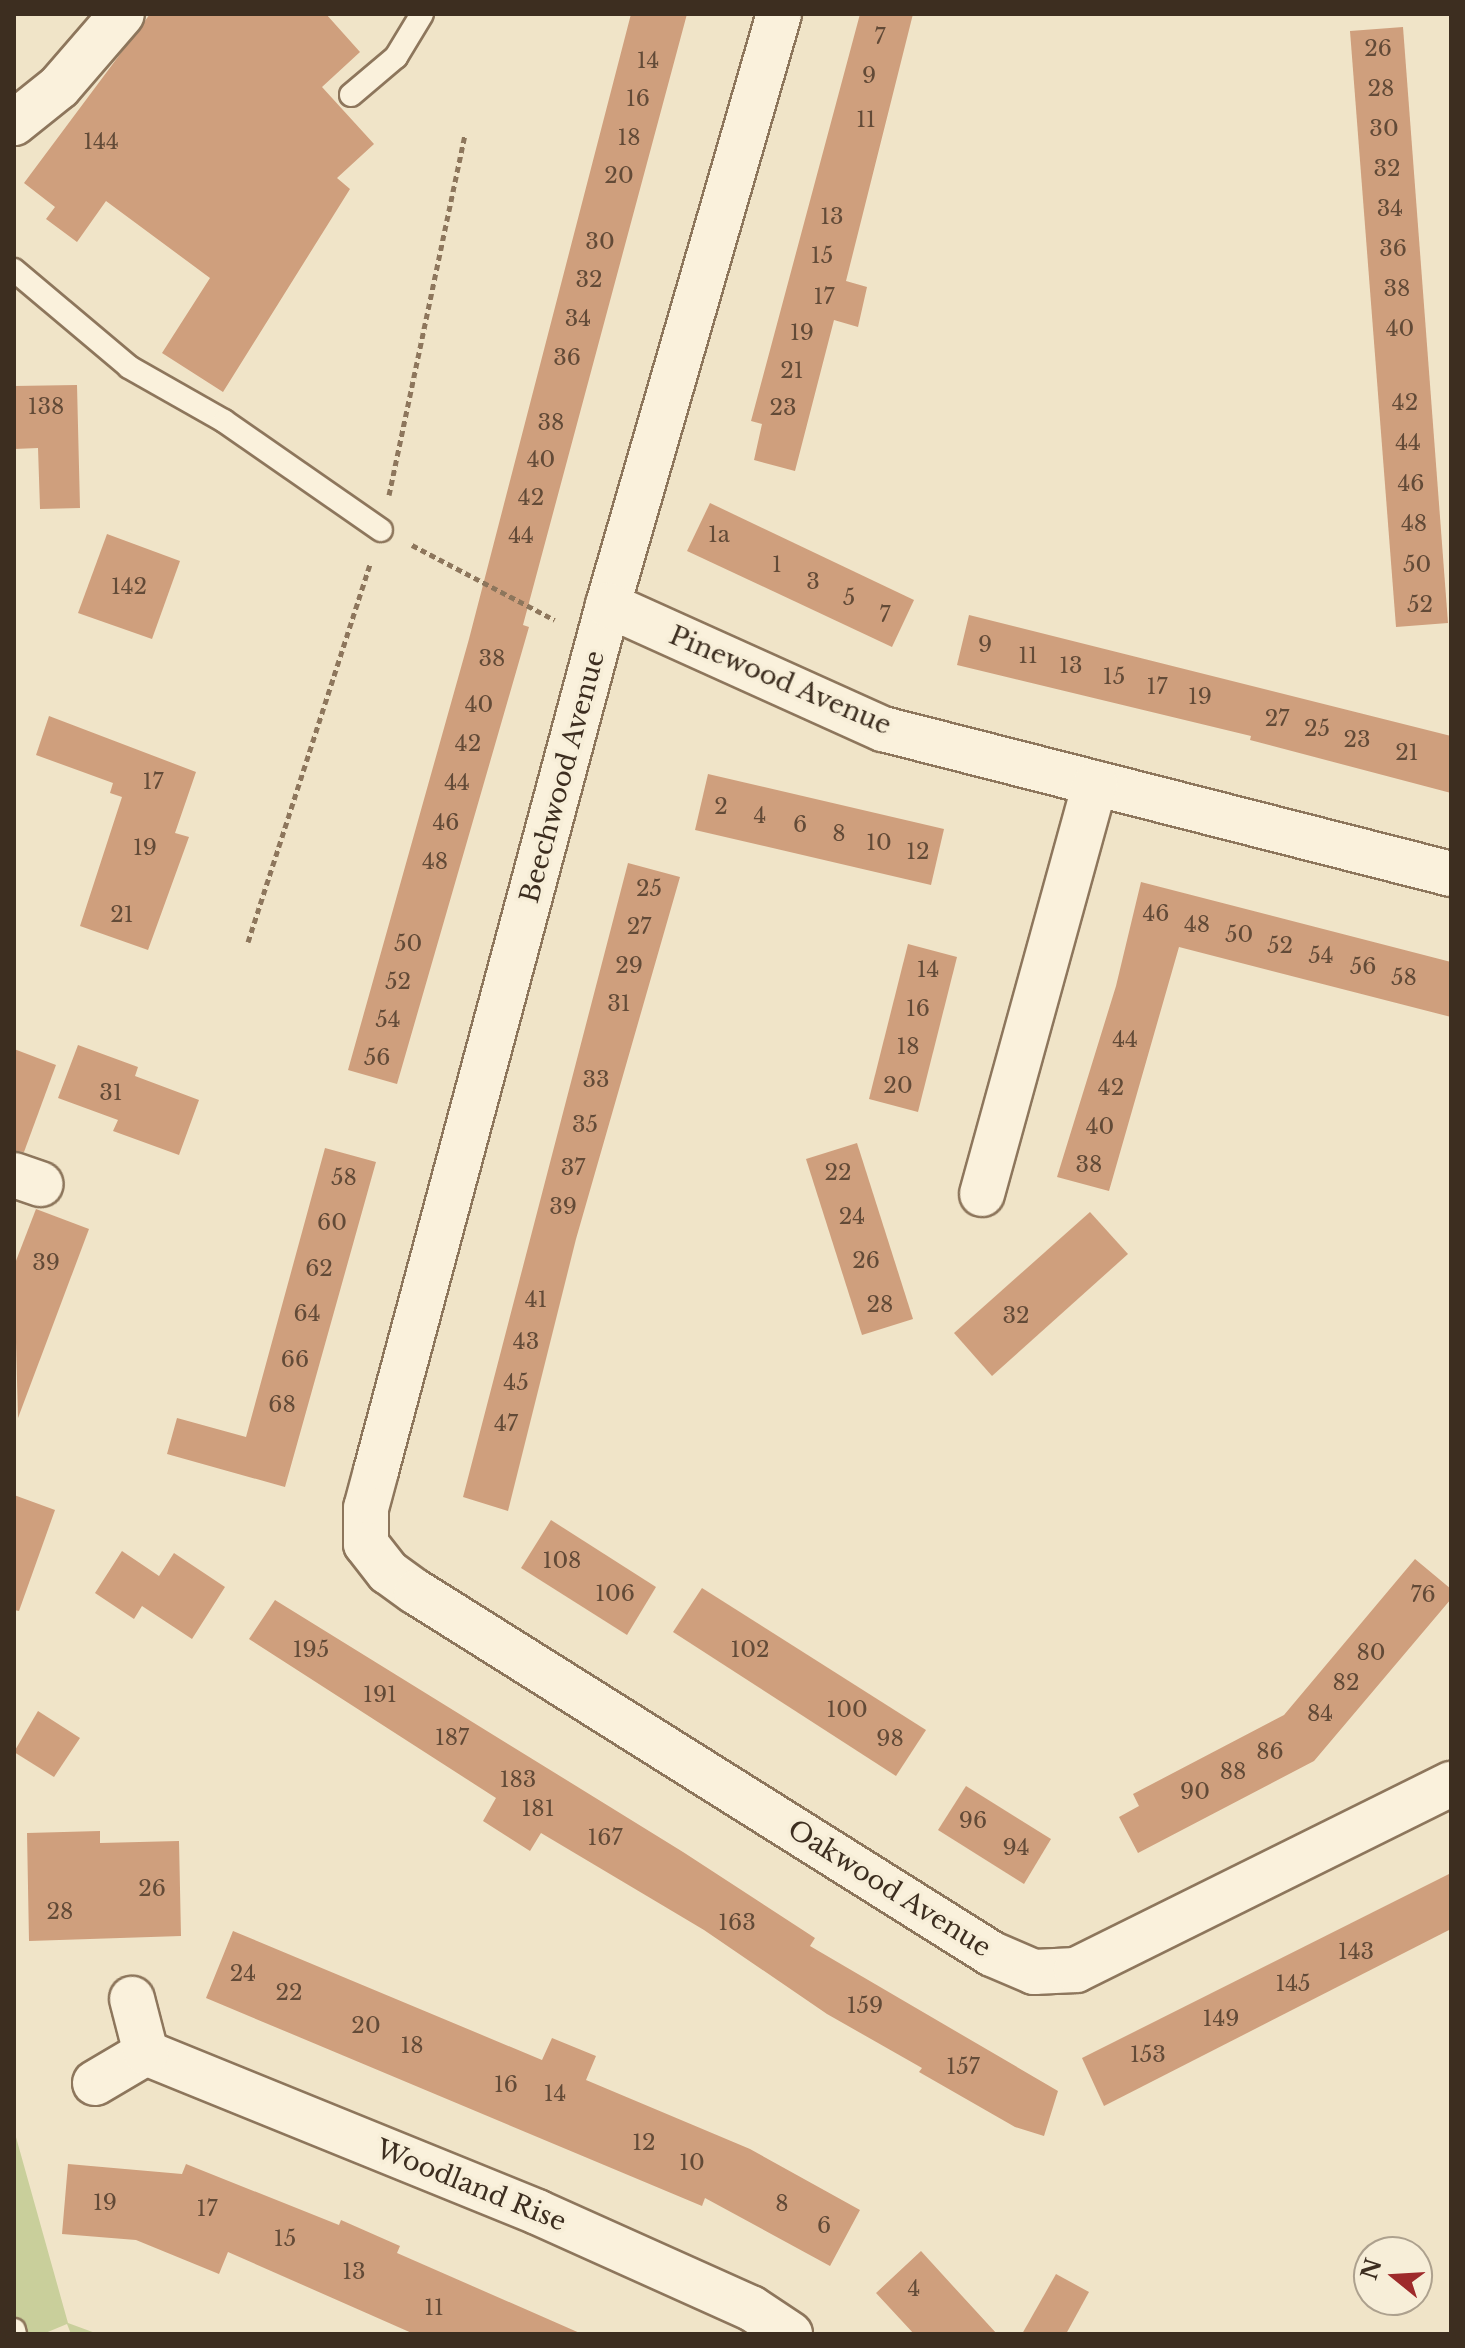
<!DOCTYPE html>
<html>
<head>
<meta charset="utf-8">
<style>
	body { margin:0 }
	#map { position:relative; width:1465px; height:2348px; overflow:hidden; background:#f0e4c8; font-family:"Libre Baskerville",serif }
	div>[style] { position:absolute }
	[style*='--x'] { left:calc(var(--x)*1px); top:calc(var(--y)*1px); width:calc(var(--w)*1px); rotate:calc(var(--a)*1deg) }
	.green>* { inset:0; background:#c9cf9b }
	.building>* { inset:0; background:#cf9f7d }
	.path>* { height:5px; margin-top:-2.5px; transform-origin:0; background:repeating-linear-gradient(90deg,#8d765c 0 6px,transparent 0 10px) }
	.roads { filter:drop-shadow(2px 0 #8d765c) drop-shadow(-2px 0 #8d765c) drop-shadow(0 2px #8d765c) drop-shadow(0 -2px #8d765c) }
	.lane>* { height:22px; margin:-11px; padding:0 11px; transform-origin:11px; border-radius:11px; background:#faf1dc }
	.street>* { height:44px; margin:-22px; padding:0 22px; transform-origin:22px; border-radius:22px; background:#faf1dc }
	.secondary>* { height:44px; margin:-22px; padding:0 22px; transform-origin:22px; border-radius:22px; background:#faf1dc }
	span { translate:-50% -50%; white-space:nowrap; text-align:center; line-height:1.15; -webkit-text-stroke:7px #f7eed8; paint-order:stroke }
	.number-label { font-size:22px; color:#624a37 }
	.number-label span { -webkit-text-stroke-width:0 }
	.street-label { font-size:26px; color:#3d2e20 }
	.frame { position:absolute; inset:0; border:16px solid #3d2e20; pointer-events:none }
	.north { position:absolute; left:1353px; top:2236px; width:80px; height:80px; box-sizing:border-box; background:#f7eed8; border:2px solid #ada18e; border-radius:50%; rotate:288deg; font-size:22px; font-weight:700; line-height:32px; text-align:center; color:#3d2e20 }
	.north::after { content:''; display:block; margin:auto; width:28px; height:36px; background:#9e2a2b; clip-path:polygon(50% 0,100% 100%,50% 72%,0 100%) }
</style>
</head>
<body>
<div id="map">
	<div class="green">
		<div style="clip-path:polygon(14px 2130px,68px 2323px,98px 2334px,71px 2334px,67px 2324px,43px 2334px,14px 2334px)"></div>
	</div>
	<div class="building">
		<div style="clip-path:polygon(150px 14px,326px 14px,360px 52px,322px 87px,374px 144px,337px 178px,350px 189px,223px 392px,162px 353px,210px 278px,106px 201px,77px 242px,46px 219px,55px 207px,24px 183px)"></div>
		<div style="clip-path:polygon(631px 14px,687px 14px,523px 625px,529px 627px,397px 1084px,348px 1070px,469px 639px)"></div>
		<div style="clip-path:polygon(860px 14px,913px 14px,846px 281px,867px 287px,858px 327px,834px 320px,795px 471px,754px 460px,762px 424px,751px 421px)"></div>
		<div style="clip-path:polygon(1403px 27px,1448px 623px,1396px 627px,1350px 31px)"></div>
		<div style="clip-path:polygon(77px 385px,80px 508px,40px 509px,38px 448px,14px 449px,14px 386px)"></div>
		<div style="clip-path:polygon(710px 503px,914px 600px,892px 647px,687px 551px)"></div>
		<div style="clip-path:polygon(107px 534px,180px 561px,152px 639px,78px 613px)"></div>
		<div style="clip-path:polygon(969px 615px,1451px 736px,1451px 793px,1250px 740px,1251px 736px,957px 665px)"></div>
		<div style="clip-path:polygon(49px 716px,196px 772px,175px 833px,189px 837px,148px 950px,80px 926px,122px 797px,110px 793px,113px 783px,36px 755px)"></div>
		<div style="clip-path:polygon(708px 774px,944px 829px,931px 885px,695px 830px)"></div>
		<div style="clip-path:polygon(628px 863px,680px 877px,576px 1239px,508px 1511px,463px 1497px)"></div>
		<div style="clip-path:polygon(1141px 882px,1451px 962px,1451px 1017px,1179px 947px,1109px 1191px,1057px 1177px,1116px 986px)"></div>
		<div style="clip-path:polygon(908px 944px,957px 957px,918px 1112px,869px 1099px)"></div>
		<div style="clip-path:polygon(78px 1045px,138px 1067px,135px 1076px,199px 1100px,179px 1155px,113px 1131px,118px 1120px,58px 1098px)"></div>
		<div style="clip-path:polygon(14px 1049px,56px 1065px,24px 1152px,14px 1151px)"></div>
		<div style="clip-path:polygon(857px 1143px,913px 1319px,862px 1335px,806px 1159px)"></div>
		<div style="clip-path:polygon(325px 1148px,376px 1162px,285px 1487px,167px 1454px,177px 1418px,246px 1437px)"></div>
		<div style="clip-path:polygon(36px 1209px,89px 1229px,18px 1418px,14px 1266px)"></div>
		<div style="clip-path:polygon(1090px 1212px,1128px 1254px,992px 1376px,954px 1333px)"></div>
		<div style="clip-path:polygon(14px 1495px,55px 1510px,19px 1611px,14px 1610px)"></div>
		<div style="clip-path:polygon(551px 1520px,656px 1587px,627px 1635px,521px 1568px)"></div>
		<div style="clip-path:polygon(122px 1551px,159px 1576px,174px 1553px,225px 1587px,192px 1639px,142px 1606px,134px 1619px,95px 1593px)"></div>
		<div style="clip-path:polygon(1415px 1559px,1451px 1589px,1451px 1599px,1314px 1761px,1138px 1853px,1119px 1817px,1139px 1806px,1133px 1794px,1284px 1715px)"></div>
		<div style="clip-path:polygon(702px 1588px,926px 1730px,896px 1776px,673px 1632px)"></div>
		<div style="clip-path:polygon(275px 1600px,683px 1852px,815px 1938px,810px 1946px,1058px 2091px,1044px 2136px,1015px 2127px,919px 2072px,922px 2068px,827px 2014px,704px 1930px,541px 1833px,530px 1851px,483px 1821px,496px 1798px,249px 1639px)"></div>
		<div style="clip-path:polygon(38px 1711px,80px 1738px,54px 1777px,14px 1752px)"></div>
		<div style="clip-path:polygon(966px 1786px,1051px 1839px,1024px 1884px,938px 1830px)"></div>
		<div style="clip-path:polygon(100px 1831px,100px 1843px,179px 1841px,181px 1936px,29px 1941px,27px 1833px)"></div>
		<div style="clip-path:polygon(1451px 1873px,1451px 1929px,1104px 2106px,1082px 2058px)"></div>
		<div style="clip-path:polygon(233px 1931px,542px 2060px,552px 2038px,596px 2056px,586px 2080px,750px 2149px,860px 2210px,830px 2266px,705px 2198px,702px 2206px,206px 1998px)"></div>
		<div style="clip-path:polygon(68px 2164px,182px 2174px,186px 2164px,339px 2225px,341px 2220px,400px 2246px,397px 2253px,582px 2334px,414px 2334px,228px 2252px,219px 2274px,136px 2240px,62px 2234px)"></div>
		<div style="clip-path:polygon(921px 2251px,952px 2285px,997px 2334px,914px 2334px,876px 2293px)"></div>
		<div style="clip-path:polygon(1056px 2274px,1089px 2292px,1066px 2334px,1022px 2334px)"></div>
	</div>
	<div class="path">
		<div style="--x:389;--y:495;--w:369;--a:-78.1"></div>
		<div style="--x:412;--y:545;--w:161;--a:27.7"></div>
		<div style="--x:248;--y:942;--w:399;--a:-72.1"></div>
	</div>
	<div class="roads">
		<div class="lane">
			<div style="--x:351;--y:95;--w:59;--a:-40.2"></div>
			<div style="--x:396;--y:57;--w:50;--a:-58.8"></div>
			<div style="--x:14;--y:270;--w:150;--a:40.1"></div>
			<div style="--x:129;--y:367;--w:109;--a:29.6"></div>
			<div style="--x:224;--y:421;--w:191;--a:34.8"></div>
			<div style="--x:14;--y:2330;--w:4;--a:76"></div>
		</div>
		<div class="street">
			<div style="--x:779;--y:14;--w:615;--a:106.14"></div>
			<div style="--x:608;--y:605;--w:897;--a:105"></div>
			<div style="--x:376;--y:1471;--w:38;--a:105"></div>
			<div style="--x:366;--y:1508;--w:36;--a:90"></div>
			<div style="--x:366;--y:1544;--w:36;--a:52"></div>
			<div style="--x:388;--y:1572;--w:34;--a:36"></div>
			<div style="--x:416;--y:1592;--w:680;--a:32.15"></div>
			<div style="--x:992;--y:1954;--w:46;--a:23.2"></div>
			<div style="--x:1034;--y:1972;--w:42;--a:-2.7"></div>
			<div style="--x:1076;--y:1970;--w:419;--a:-26.4"></div>
			<div style="--x:608;--y:605;--w:302;--a:24.3"></div>
			<div style="--x:883;--y:729;--w:586;--a:14.32"></div>
			<div style="--x:14;--y:1175;--w:28;--a:19"></div>
			<div style="--x:982;--y:1194;--w:426;--a:-74.6"></div>
			<div style="--x:146;--y:2053;--w:422;--a:22.1"></div>
			<div style="--x:537;--y:2212;--w:235;--a:24.2"></div>
			<div style="--x:751;--y:2308;--w:47;--a:33.7"></div>
			<div style="--x:95;--y:2083;--w:59;--a:-30.5"></div>
			<div style="--x:146;--y:2053;--w:56;--a:-104.5"></div>
		</div>
		<div class="secondary">
			<div style="--x:14;--y:123;--w:58;--a:-38.7"></div>
			<div style="--x:59;--y:87;--w:96;--a:-49.2"></div>
		</div>
	</div>
	<div class="number-label">
		<span style="left:880px;top:37px">7</span>
		<span style="left:1378px;top:49px">26</span>
		<span style="left:648px;top:61px">14</span>
		<span style="left:869px;top:76px">9</span>
		<span style="left:1381px;top:89px">28</span>
		<span style="left:638px;top:99px">16</span>
		<span style="left:866px;top:120px">11</span>
		<span style="left:1384px;top:129px">30</span>
		<span style="left:629px;top:138px">18</span>
		<span style="left:101px;top:142px">144</span>
		<span style="left:1387px;top:169px">32</span>
		<span style="left:619px;top:176px">20</span>
		<span style="left:1390px;top:209px">34</span>
		<span style="left:832px;top:217px">13</span>
		<span style="left:600px;top:242px">30</span>
		<span style="left:1393px;top:249px">36</span>
		<span style="left:822px;top:256px">15</span>
		<span style="left:589px;top:280px">32</span>
		<span style="left:1397px;top:289px">38</span>
		<span style="left:824px;top:297px">17</span>
		<span style="left:578px;top:319px">34</span>
		<span style="left:1400px;top:329px">40</span>
		<span style="left:802px;top:333px">19</span>
		<span style="left:567px;top:358px">36</span>
		<span style="left:792px;top:371px">21</span>
		<span style="left:1405px;top:403px">42</span>
		<span style="left:46px;top:407px">138</span>
		<span style="left:783px;top:408px">23</span>
		<span style="left:551px;top:423px">38</span>
		<span style="left:1408px;top:443px">44</span>
		<span style="left:541px;top:460px">40</span>
		<span style="left:1411px;top:484px">46</span>
		<span style="left:531px;top:498px">42</span>
		<span style="left:1414px;top:524px">48</span>
		<span style="left:719px;top:535px">1a</span>
		<span style="left:521px;top:536px">44</span>
		<span style="left:777px;top:565px">1</span>
		<span style="left:1417px;top:565px">50</span>
		<span style="left:813px;top:582px">3</span>
		<span style="left:129px;top:587px">142</span>
		<span style="left:849px;top:598px">5</span>
		<span style="left:1420px;top:605px">52</span>
		<span style="left:885px;top:615px">7</span>
		<span style="left:985px;top:645px">9</span>
		<span style="left:1028px;top:656px">11</span>
		<span style="left:492px;top:659px">38</span>
		<span style="left:1071px;top:666px">13</span>
		<span style="left:1114px;top:677px">15</span>
		<span style="left:1157px;top:687px">17</span>
		<span style="left:1200px;top:697px">19</span>
		<span style="left:479px;top:705px">40</span>
		<span style="left:1277px;top:719px">27</span>
		<span style="left:1317px;top:729px">25</span>
		<span style="left:1357px;top:740px">23</span>
		<span style="left:468px;top:744px">42</span>
		<span style="left:1407px;top:753px">21</span>
		<span style="left:153px;top:782px">17</span>
		<span style="left:457px;top:783px">44</span>
		<span style="left:721px;top:807px">2</span>
		<span style="left:760px;top:816px">4</span>
		<span style="left:446px;top:823px">46</span>
		<span style="left:800px;top:825px">6</span>
		<span style="left:839px;top:834px">8</span>
		<span style="left:879px;top:843px">10</span>
		<span style="left:145px;top:848px">19</span>
		<span style="left:918px;top:852px">12</span>
		<span style="left:435px;top:862px">48</span>
		<span style="left:649px;top:889px">25</span>
		<span style="left:1156px;top:914px">46</span>
		<span style="left:122px;top:915px">21</span>
		<span style="left:1197px;top:925px">48</span>
		<span style="left:639px;top:927px">27</span>
		<span style="left:1239px;top:935px">50</span>
		<span style="left:408px;top:944px">50</span>
		<span style="left:1280px;top:946px">52</span>
		<span style="left:1321px;top:956px">54</span>
		<span style="left:629px;top:966px">29</span>
		<span style="left:1363px;top:967px">56</span>
		<span style="left:928px;top:970px">14</span>
		<span style="left:1404px;top:978px">58</span>
		<span style="left:398px;top:982px">52</span>
		<span style="left:619px;top:1004px">31</span>
		<span style="left:918px;top:1009px">16</span>
		<span style="left:388px;top:1020px">54</span>
		<span style="left:1125px;top:1040px">44</span>
		<span style="left:908px;top:1047px">18</span>
		<span style="left:377px;top:1058px">56</span>
		<span style="left:596px;top:1080px">33</span>
		<span style="left:898px;top:1086px">20</span>
		<span style="left:1111px;top:1088px">42</span>
		<span style="left:111px;top:1093px">31</span>
		<span style="left:585px;top:1125px">35</span>
		<span style="left:1100px;top:1127px">40</span>
		<span style="left:1089px;top:1165px">38</span>
		<span style="left:573px;top:1168px">37</span>
		<span style="left:838px;top:1173px">22</span>
		<span style="left:344px;top:1178px">58</span>
		<span style="left:563px;top:1207px">39</span>
		<span style="left:852px;top:1217px">24</span>
		<span style="left:332px;top:1223px">60</span>
		<span style="left:866px;top:1261px">26</span>
		<span style="left:46px;top:1263px">39</span>
		<span style="left:319px;top:1269px">62</span>
		<span style="left:536px;top:1300px">41</span>
		<span style="left:880px;top:1305px">28</span>
		<span style="left:307px;top:1314px">64</span>
		<span style="left:1016px;top:1316px">32</span>
		<span style="left:526px;top:1342px">43</span>
		<span style="left:295px;top:1360px">66</span>
		<span style="left:516px;top:1383px">45</span>
		<span style="left:282px;top:1405px">68</span>
		<span style="left:506px;top:1424px">47</span>
		<span style="left:562px;top:1561px">108</span>
		<span style="left:615px;top:1594px">106</span>
		<span style="left:1423px;top:1595px">76</span>
		<span style="left:311px;top:1650px">195</span>
		<span style="left:750px;top:1650px">102</span>
		<span style="left:1371px;top:1653px">80</span>
		<span style="left:1346px;top:1683px">82</span>
		<span style="left:380px;top:1695px">191</span>
		<span style="left:847px;top:1710px">100</span>
		<span style="left:1320px;top:1714px">84</span>
		<span style="left:452px;top:1738px">187</span>
		<span style="left:890px;top:1739px">98</span>
		<span style="left:1270px;top:1752px">86</span>
		<span style="left:1233px;top:1772px">88</span>
		<span style="left:518px;top:1780px">183</span>
		<span style="left:1195px;top:1792px">90</span>
		<span style="left:538px;top:1809px">181</span>
		<span style="left:973px;top:1821px">96</span>
		<span style="left:605px;top:1838px">167</span>
		<span style="left:1016px;top:1848px">94</span>
		<span style="left:152px;top:1889px">26</span>
		<span style="left:60px;top:1912px">28</span>
		<span style="left:737px;top:1923px">163</span>
		<span style="left:1356px;top:1952px">143</span>
		<span style="left:243px;top:1974px">24</span>
		<span style="left:1293px;top:1984px">145</span>
		<span style="left:289px;top:1993px">22</span>
		<span style="left:865px;top:2006px">159</span>
		<span style="left:1221px;top:2019px">149</span>
		<span style="left:366px;top:2026px">20</span>
		<span style="left:412px;top:2046px">18</span>
		<span style="left:1148px;top:2055px">153</span>
		<span style="left:963px;top:2067px">157</span>
		<span style="left:506px;top:2085px">16</span>
		<span style="left:555px;top:2094px">14</span>
		<span style="left:644px;top:2143px">12</span>
		<span style="left:692px;top:2163px">10</span>
		<span style="left:105px;top:2203px">19</span>
		<span style="left:782px;top:2204px">8</span>
		<span style="left:207px;top:2209px">17</span>
		<span style="left:824px;top:2226px">6</span>
		<span style="left:285px;top:2239px">15</span>
		<span style="left:354px;top:2272px">13</span>
		<span style="left:914px;top:2289px">4</span>
		<span style="left:434px;top:2308px">11</span>
	</div>
	<div class="street-label">
		<span style="left:780px;top:681px;rotate:23deg">Pinewood Avenue</span>
		<span style="left:563px;top:777px;rotate:-75deg">Beechwood Avenue</span>
		<span style="left:889px;top:1889px;rotate:32deg">Oakwood Avenue</span>
		<span style="left:471px;top:2186px;rotate:22deg">Woodland Rise</span>
	</div>
	<div class="frame"></div>
	<div class="north">N</div>
</div>
</body>
</html>
